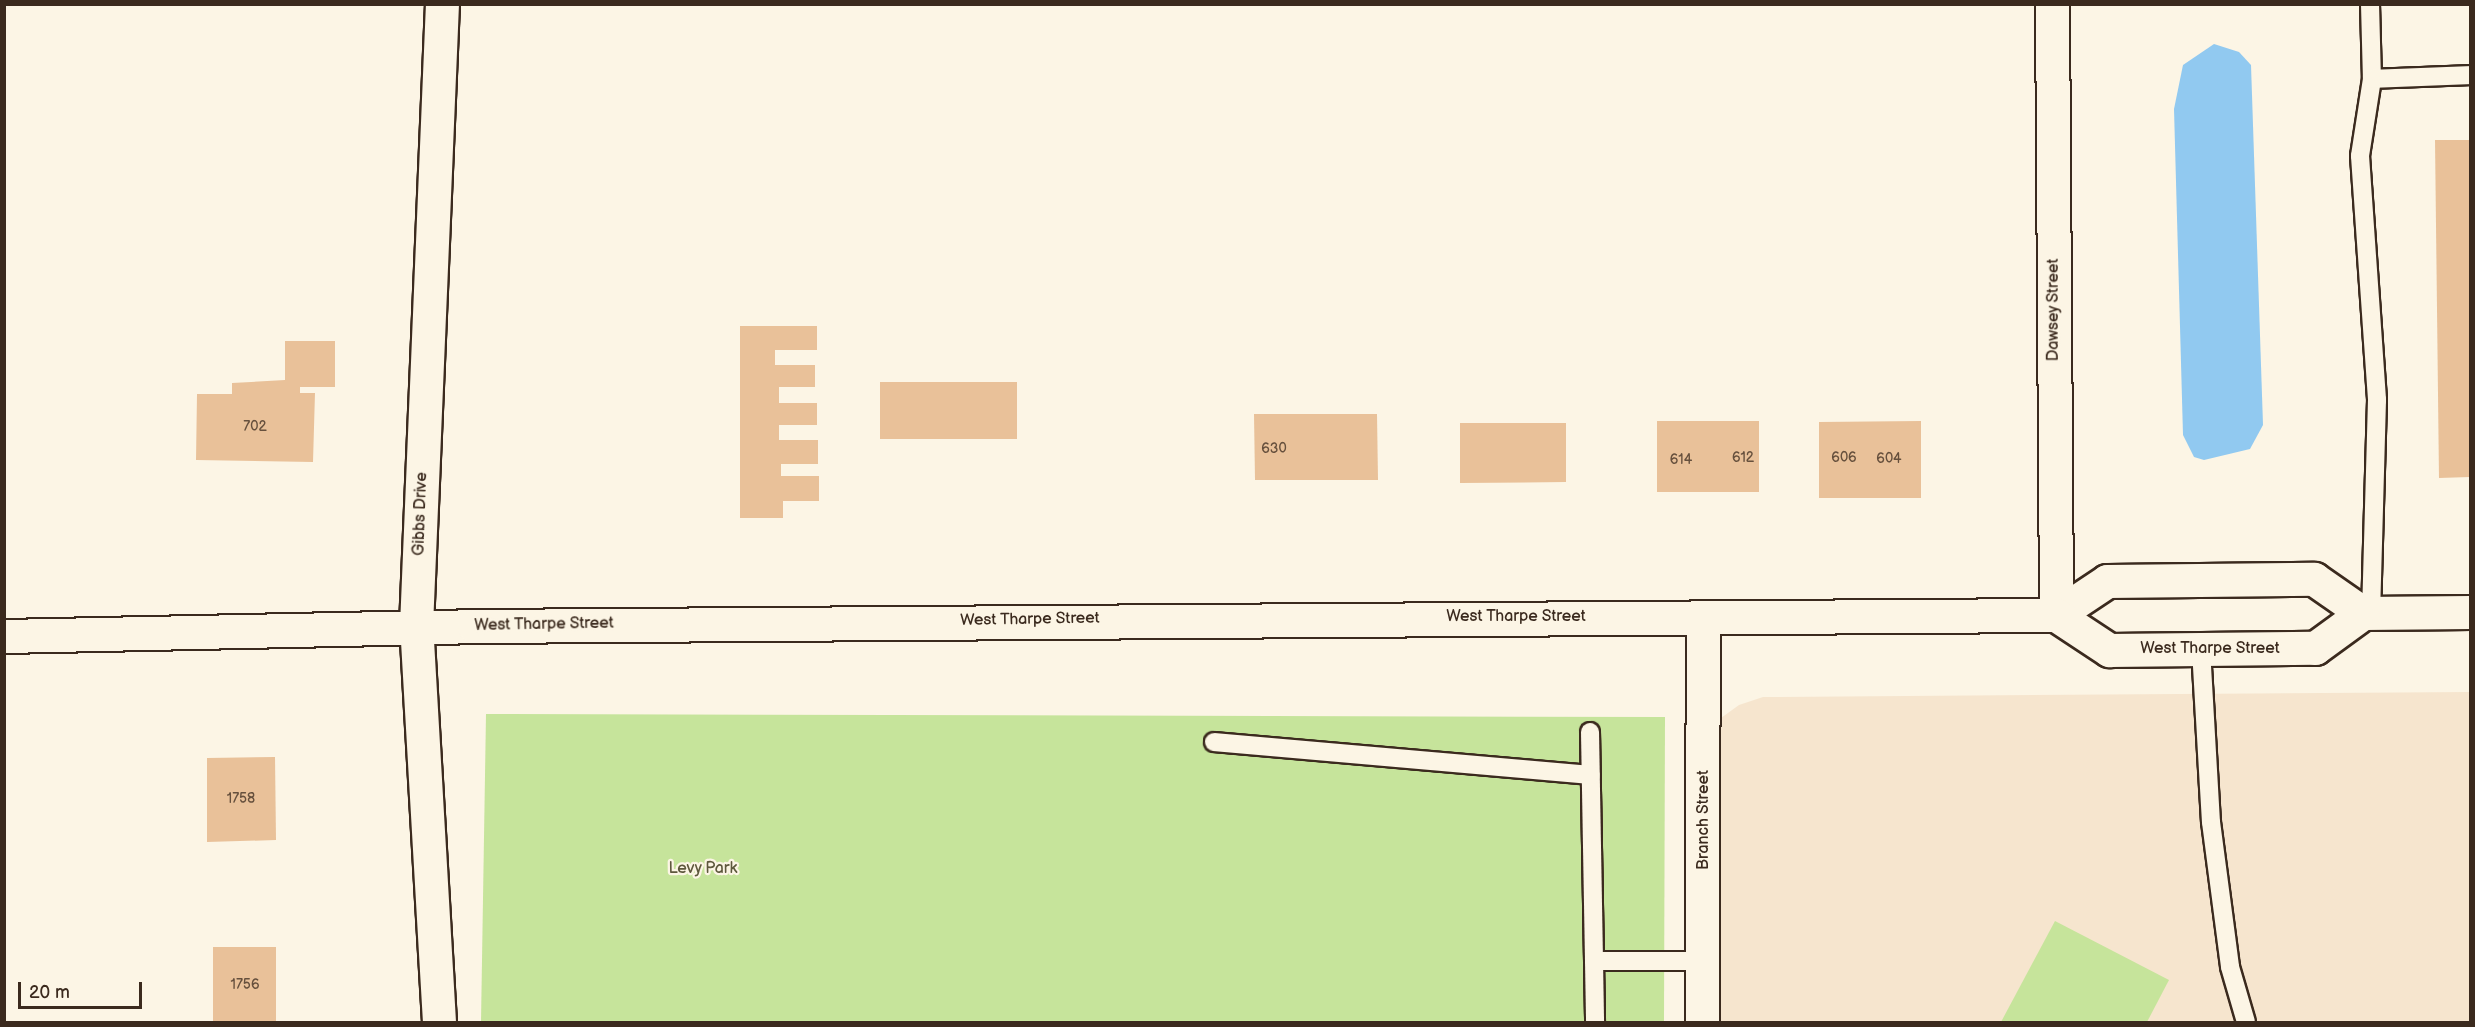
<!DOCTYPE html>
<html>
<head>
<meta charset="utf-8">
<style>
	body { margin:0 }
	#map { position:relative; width:2475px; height:1027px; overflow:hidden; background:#fcf5e5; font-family:"Balsamiq Sans",sans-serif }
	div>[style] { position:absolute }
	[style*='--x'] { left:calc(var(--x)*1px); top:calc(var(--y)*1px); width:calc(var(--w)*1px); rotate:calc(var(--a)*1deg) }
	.built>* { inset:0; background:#f6e5ce }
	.green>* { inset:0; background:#c6e49b }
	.water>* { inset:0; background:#91c9f0 }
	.building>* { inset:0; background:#e9c199 }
	.roads { filter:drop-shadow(2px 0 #3b2a1e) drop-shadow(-2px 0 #3b2a1e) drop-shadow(0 2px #3b2a1e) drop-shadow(0 -2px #3b2a1e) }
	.service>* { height:18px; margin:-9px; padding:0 9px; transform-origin:9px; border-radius:9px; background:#fcf5e5 }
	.minor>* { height:33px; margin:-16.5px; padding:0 16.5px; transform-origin:16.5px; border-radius:16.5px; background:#fcf5e5 }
	.tertiary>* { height:33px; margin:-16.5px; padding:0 16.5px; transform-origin:16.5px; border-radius:16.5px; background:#fcf5e5 }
	.secondary>* { height:33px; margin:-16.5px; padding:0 16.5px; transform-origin:16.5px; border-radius:16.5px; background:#fcf5e5 }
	span { translate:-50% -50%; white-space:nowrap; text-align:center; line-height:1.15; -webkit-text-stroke:4.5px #fcf5e5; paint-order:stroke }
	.number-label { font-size:14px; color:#66503d }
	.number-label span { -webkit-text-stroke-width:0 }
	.street-label { font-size:16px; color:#3b2a1e }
	.park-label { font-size:16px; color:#5e583d }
	.frame { position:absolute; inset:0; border:6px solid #3b2a1e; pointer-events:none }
	.scale { position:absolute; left:18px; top:982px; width:124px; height:27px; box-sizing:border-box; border:3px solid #3b2a1e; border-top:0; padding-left:8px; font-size:18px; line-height:21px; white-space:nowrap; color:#3b2a1e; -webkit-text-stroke:4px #fcf5e5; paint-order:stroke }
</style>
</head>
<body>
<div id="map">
	<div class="built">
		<div style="clip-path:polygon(2470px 692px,2470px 1022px,1713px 1022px,1714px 733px,1721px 718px,1739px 705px,1763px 697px)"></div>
	</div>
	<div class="green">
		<div style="clip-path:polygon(486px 714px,1665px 717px,1664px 1022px,481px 1022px)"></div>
		<div style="clip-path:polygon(2055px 921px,2169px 980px,2147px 1022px,2001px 1022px)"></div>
	</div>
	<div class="water">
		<div style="clip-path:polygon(2214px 44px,2239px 52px,2251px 65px,2263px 425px,2250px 449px,2204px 460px,2194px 457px,2183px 435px,2174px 109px,2183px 65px)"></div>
	</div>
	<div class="building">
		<div style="clip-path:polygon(2435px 140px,2470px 140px,2470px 477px,2439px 478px)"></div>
		<div style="clip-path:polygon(740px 326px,817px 326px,817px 350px,775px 350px,775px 365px,815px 365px,815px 387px,779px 387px,779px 403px,817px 403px,817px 425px,779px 425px,779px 440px,818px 440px,818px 464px,781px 464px,781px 476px,819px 476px,819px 501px,783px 501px,783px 518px,740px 518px)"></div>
		<div style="clip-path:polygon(285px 341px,335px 341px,335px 387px,300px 387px,300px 393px,315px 393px,313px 462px,196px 460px,197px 394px,232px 394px,232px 383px,285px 380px)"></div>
		<div style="clip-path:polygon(880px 382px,1017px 382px,1017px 439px,880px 439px)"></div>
		<div style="clip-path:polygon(1254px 414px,1377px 414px,1378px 480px,1255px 480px)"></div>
		<div style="clip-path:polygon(1657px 421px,1759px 421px,1759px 492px,1657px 492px)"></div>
		<div style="clip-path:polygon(1921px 421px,1921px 498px,1819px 498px,1819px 422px)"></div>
		<div style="clip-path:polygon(1460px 423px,1566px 423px,1566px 482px,1460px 483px)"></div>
		<div style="clip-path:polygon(275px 757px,276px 840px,207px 842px,207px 758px)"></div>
		<div style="clip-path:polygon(213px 947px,276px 947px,276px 1022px,213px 1022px)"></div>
	</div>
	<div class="roads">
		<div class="service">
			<div style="--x:2370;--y:4;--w:75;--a:88.5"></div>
			<div style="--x:2372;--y:79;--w:78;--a:98.9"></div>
			<div style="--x:2360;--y:156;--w:245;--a:86"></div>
			<div style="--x:2377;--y:400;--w:213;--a:91.6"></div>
			<div style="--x:2372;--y:79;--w:98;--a:-2.3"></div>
			<div style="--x:2201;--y:649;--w:173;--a:86.7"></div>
			<div style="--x:2211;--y:822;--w:146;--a:82.5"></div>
			<div style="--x:2230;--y:967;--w:57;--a:73.8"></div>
			<div style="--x:1590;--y:732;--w:290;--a:89"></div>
			<div style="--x:1214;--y:742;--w:378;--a:5"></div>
			<div style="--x:1594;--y:961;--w:109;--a:0"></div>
		</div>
		<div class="minor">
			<div style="--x:2052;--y:4;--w:611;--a:89.62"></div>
			<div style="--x:1702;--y:1022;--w:405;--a:-89.9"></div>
		</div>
		<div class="tertiary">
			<div style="--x:439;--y:1022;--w:397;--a:-93.3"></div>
			<div style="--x:416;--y:626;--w:623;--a:-87.61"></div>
		</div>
		<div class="secondary">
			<div style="--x:2056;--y:615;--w:61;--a:-33.7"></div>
			<div style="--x:2107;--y:581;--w:207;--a:-0.6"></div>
			<div style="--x:2314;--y:579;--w:60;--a:34.8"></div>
			<div style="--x:2363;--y:613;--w:107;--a:-0.5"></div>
			<div style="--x:4;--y:636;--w:470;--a:-1.2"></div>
			<div style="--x:474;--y:626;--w:1582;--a:-0.4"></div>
			<div style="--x:2056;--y:615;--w:64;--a:33.4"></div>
			<div style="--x:2109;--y:650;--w:206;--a:-0.6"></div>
			<div style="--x:2315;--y:648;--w:59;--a:-36.1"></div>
		</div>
	</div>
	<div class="number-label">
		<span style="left:255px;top:427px">702</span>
		<span style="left:1274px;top:449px">630</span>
		<span style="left:1743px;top:458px">612</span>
		<span style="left:1844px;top:458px">606</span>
		<span style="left:1889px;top:459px">604</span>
		<span style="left:1681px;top:460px">614</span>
		<span style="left:241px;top:799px">1758</span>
		<span style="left:245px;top:985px">1756</span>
	</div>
	<div class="street-label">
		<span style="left:2054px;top:310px;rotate:-90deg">Dawsey Street</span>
		<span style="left:421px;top:514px;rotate:-88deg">Gibbs Drive</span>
		<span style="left:1516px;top:617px">West Tharpe Street</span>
		<span style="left:1030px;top:620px;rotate:-1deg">West Tharpe Street</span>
		<span style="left:544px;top:625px;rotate:-1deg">West Tharpe Street</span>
		<span style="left:2210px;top:649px">West Tharpe Street</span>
		<span style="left:1704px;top:820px;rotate:-90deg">Branch Street</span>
	</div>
	<div class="park-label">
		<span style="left:703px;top:869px">Levy Park</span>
	</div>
	<div class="frame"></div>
	<div class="scale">20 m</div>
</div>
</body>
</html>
